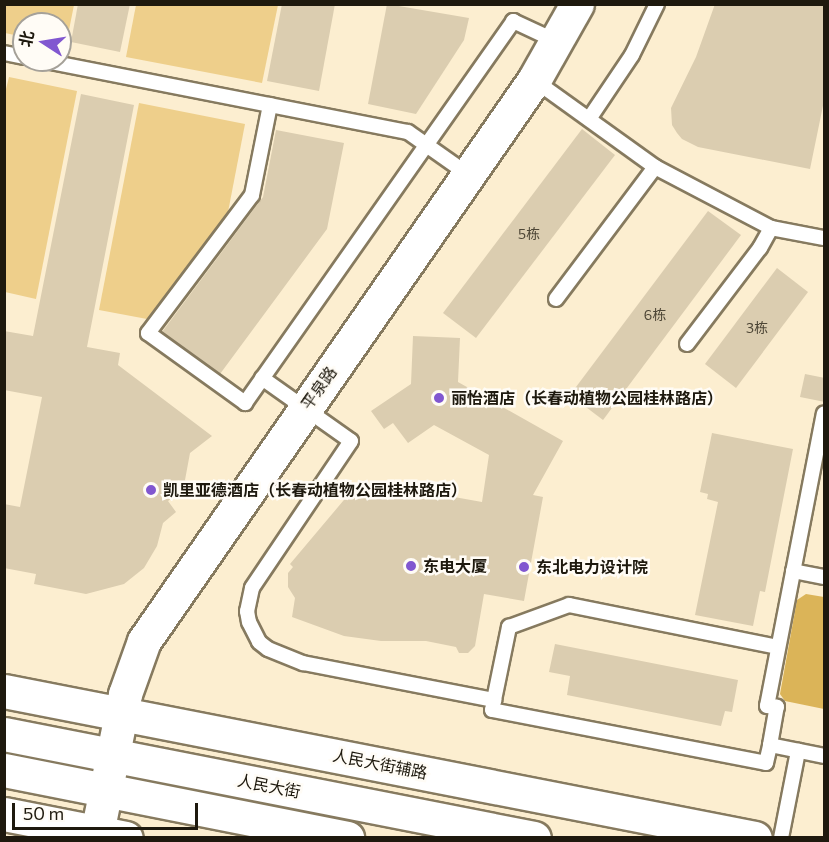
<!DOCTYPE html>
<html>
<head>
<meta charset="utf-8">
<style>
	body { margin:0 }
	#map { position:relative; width:829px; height:842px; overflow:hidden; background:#fceed0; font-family:Commissioner,"Noto Sans SC",sans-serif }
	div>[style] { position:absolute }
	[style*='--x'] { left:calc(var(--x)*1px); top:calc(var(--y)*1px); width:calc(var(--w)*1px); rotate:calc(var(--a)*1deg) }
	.green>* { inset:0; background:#eecf8b }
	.forest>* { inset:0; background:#dbb458 }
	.building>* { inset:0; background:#dbcdb0 }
	.roads { filter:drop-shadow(2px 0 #867a5f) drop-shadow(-2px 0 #867a5f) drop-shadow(0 2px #867a5f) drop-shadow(0 -2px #867a5f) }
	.service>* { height:14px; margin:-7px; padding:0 7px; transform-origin:7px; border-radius:7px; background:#fff }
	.tertiary>* { height:33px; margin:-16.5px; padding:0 16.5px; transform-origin:16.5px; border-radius:16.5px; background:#fff }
	.secondary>* { height:33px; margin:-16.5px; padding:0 16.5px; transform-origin:16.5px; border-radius:16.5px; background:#fff }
	.primary>* { height:33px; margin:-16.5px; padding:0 16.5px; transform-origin:16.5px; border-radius:16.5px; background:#fff }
	.dots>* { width:16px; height:16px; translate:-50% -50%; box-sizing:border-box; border:3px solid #fffcf6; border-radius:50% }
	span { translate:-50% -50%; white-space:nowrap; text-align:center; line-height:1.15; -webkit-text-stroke:5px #fffcf6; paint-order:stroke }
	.number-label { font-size:14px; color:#4d4636 }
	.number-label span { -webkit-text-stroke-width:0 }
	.street-label { font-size:16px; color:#1e190e }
	.poi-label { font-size:16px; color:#1e190e; font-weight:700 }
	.left { translate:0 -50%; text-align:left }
	.frame { position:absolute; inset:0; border:6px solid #1e190e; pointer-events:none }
	.north { position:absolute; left:12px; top:12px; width:60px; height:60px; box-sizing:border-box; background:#fffcf6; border:2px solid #a5a199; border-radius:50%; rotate:282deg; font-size:16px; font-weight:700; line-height:24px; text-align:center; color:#1e190e }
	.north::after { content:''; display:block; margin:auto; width:21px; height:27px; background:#8157d0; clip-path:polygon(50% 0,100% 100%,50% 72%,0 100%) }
	.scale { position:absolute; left:12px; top:803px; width:186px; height:27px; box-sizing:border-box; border:3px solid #1e190e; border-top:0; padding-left:8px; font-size:18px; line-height:21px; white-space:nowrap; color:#1e190e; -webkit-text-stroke:4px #fffcf6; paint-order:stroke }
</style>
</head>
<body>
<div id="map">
	<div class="green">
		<div style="clip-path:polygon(4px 5px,74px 5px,66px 45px,60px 44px,60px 24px,24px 24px,24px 37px,5px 33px)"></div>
		<div style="clip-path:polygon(136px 5px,278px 5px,262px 83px,126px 57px)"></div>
		<div style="clip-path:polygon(9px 77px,77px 91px,36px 299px,5px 292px,4px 97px)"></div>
		<div style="clip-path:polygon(139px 103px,245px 124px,228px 212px,147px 319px,99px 310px)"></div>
	</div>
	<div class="forest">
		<div style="clip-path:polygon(806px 594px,824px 597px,824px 709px,785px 701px,780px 694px,797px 600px)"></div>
	</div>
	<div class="building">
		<div style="clip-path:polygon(78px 4px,130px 4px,120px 52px,71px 42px)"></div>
		<div style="clip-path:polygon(282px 4px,335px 4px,319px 91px,267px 81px)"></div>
		<div style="clip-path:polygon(387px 4px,469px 18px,464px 40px,416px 114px,368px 104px)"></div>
		<div style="clip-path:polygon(715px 4px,825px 4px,825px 96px,810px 169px,698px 147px,682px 139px,677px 133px,672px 125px,671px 108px,696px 57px)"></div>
		<div style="clip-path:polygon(81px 94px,134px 105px,87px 347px,120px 353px,118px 365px,212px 436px,190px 453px,185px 480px,189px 486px,168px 501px,176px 512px,163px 523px,157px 546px,144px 568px,124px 584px,86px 594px,34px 584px,36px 574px,4px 568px,4px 504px,20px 507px,42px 397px,4px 390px,4px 331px,33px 336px)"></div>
		<div style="clip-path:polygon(582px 129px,615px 155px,476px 338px,443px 313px)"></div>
		<div style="clip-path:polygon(276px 130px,344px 143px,327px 229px,220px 374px,162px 332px,263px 197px)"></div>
		<div style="clip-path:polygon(708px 211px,741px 235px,603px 420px,570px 395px)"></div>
		<div style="clip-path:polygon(777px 268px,808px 292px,736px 388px,705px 364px)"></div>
		<div style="clip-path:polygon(413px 336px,460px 338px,458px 382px,563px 441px,533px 495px,543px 497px,524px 601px,484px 594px,475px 646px,468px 653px,459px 653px,456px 647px,426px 641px,381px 641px,344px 636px,292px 617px,295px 598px,288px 587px,288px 573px,293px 567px,290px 564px,354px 488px,358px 491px,364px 483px,376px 483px,482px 502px,489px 455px,434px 425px,408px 443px,393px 423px,384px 429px,371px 411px,411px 384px)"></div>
		<div style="clip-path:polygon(805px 374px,825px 378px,825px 402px,800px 397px)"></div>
		<div style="clip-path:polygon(712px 433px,793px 449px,765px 592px,760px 591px,753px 626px,695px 615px,718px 502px,707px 499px,708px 494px,700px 492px)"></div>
		<div style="clip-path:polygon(555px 644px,738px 680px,732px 712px,725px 711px,721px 726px,567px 695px,570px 676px,549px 672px)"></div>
	</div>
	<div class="roads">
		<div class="service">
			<div style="--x:4;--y:53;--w:20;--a:11"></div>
			<div style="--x:40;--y:60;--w:375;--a:11.1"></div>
			<div style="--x:408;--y:132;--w:75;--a:35.2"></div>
			<div style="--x:534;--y:80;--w:149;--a:35.7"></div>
			<div style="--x:655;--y:167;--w:131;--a:27.7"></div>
			<div style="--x:771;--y:228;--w:54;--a:10.7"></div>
			<div style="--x:270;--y:105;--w:92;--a:101.3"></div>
			<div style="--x:252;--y:195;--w:173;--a:127"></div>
			<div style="--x:148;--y:333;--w:120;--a:35.8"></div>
			<div style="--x:245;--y:403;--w:467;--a:-54.9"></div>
			<div style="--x:513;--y:21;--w:47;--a:24.9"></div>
			<div style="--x:589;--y:119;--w:77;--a:-56.1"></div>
			<div style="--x:632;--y:55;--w:57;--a:-63.9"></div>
			<div style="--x:556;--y:299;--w:165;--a:-53.1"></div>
			<div style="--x:687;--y:344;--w:121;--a:-52.8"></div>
			<div style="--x:760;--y:248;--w:23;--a:-61"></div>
			<div style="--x:262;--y:378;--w:109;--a:35.3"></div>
			<div style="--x:351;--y:441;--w:177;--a:124"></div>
			<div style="--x:252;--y:588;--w:24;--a:102"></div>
			<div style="--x:247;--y:611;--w:11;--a:80"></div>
			<div style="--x:249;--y:622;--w:22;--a:63"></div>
			<div style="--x:259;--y:642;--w:11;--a:38"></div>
			<div style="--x:268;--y:649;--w:38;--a:22"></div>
			<div style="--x:303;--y:663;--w:195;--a:11"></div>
			<div style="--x:494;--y:700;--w:10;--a:101"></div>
			<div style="--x:492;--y:710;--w:279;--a:10.9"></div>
			<div style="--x:766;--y:763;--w:18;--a:-77"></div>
			<div style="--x:770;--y:745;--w:55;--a:11.5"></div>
			<div style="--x:793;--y:571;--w:32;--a:11"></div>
			<div style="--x:494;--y:700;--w:75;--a:-78.4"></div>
			<div style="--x:509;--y:627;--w:64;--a:-20.1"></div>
			<div style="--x:569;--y:605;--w:213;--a:11.4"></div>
			<div style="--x:770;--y:745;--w:39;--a:-80"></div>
			<div style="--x:777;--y:707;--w:10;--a:-174"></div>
			<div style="--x:767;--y:706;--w:298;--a:-79"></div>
			<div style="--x:781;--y:838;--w:89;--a:-78.9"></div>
		</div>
		<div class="tertiary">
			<div style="--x:96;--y:838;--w:147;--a:-78.6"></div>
			<div style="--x:125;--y:694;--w:56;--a:-70.3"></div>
			<div style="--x:144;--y:641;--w:683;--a:-55.19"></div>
			<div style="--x:534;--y:80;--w:87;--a:-60.5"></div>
		</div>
		<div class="secondary">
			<div style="--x:4;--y:691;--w:765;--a:11.07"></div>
			<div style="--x:4;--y:814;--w:124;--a:11.1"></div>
		</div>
		<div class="primary">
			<div style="--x:4;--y:734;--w:540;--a:11.1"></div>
			<div style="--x:4;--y:770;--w:350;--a:11.2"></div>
		</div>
	</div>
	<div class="dots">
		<div style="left:439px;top:398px;background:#8157d0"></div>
		<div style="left:151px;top:490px;background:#8157d0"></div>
		<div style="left:411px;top:566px;background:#8157d0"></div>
		<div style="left:524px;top:567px;background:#8157d0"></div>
	</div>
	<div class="number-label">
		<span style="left:529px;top:234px">5栋</span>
		<span style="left:655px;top:315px">6栋</span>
		<span style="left:757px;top:328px">3栋</span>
	</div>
	<div class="street-label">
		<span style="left:319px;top:388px;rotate:-55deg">平泉路</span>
		<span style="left:380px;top:764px;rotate:11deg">人民大街辅路</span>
		<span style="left:269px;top:786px;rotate:11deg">人民大街</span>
	</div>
	<div class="poi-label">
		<span class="left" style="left:451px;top:398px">丽怡酒店（长春动植物公园桂林路店）</span>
		<span class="left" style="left:163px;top:490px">凯里亚德酒店（长春动植物公园桂林路店）</span>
		<span class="left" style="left:423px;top:566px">东电大厦</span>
		<span class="left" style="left:536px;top:567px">东北电力设计院</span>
	</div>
	<div class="frame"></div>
	<div class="north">北</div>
	<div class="scale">50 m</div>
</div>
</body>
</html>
